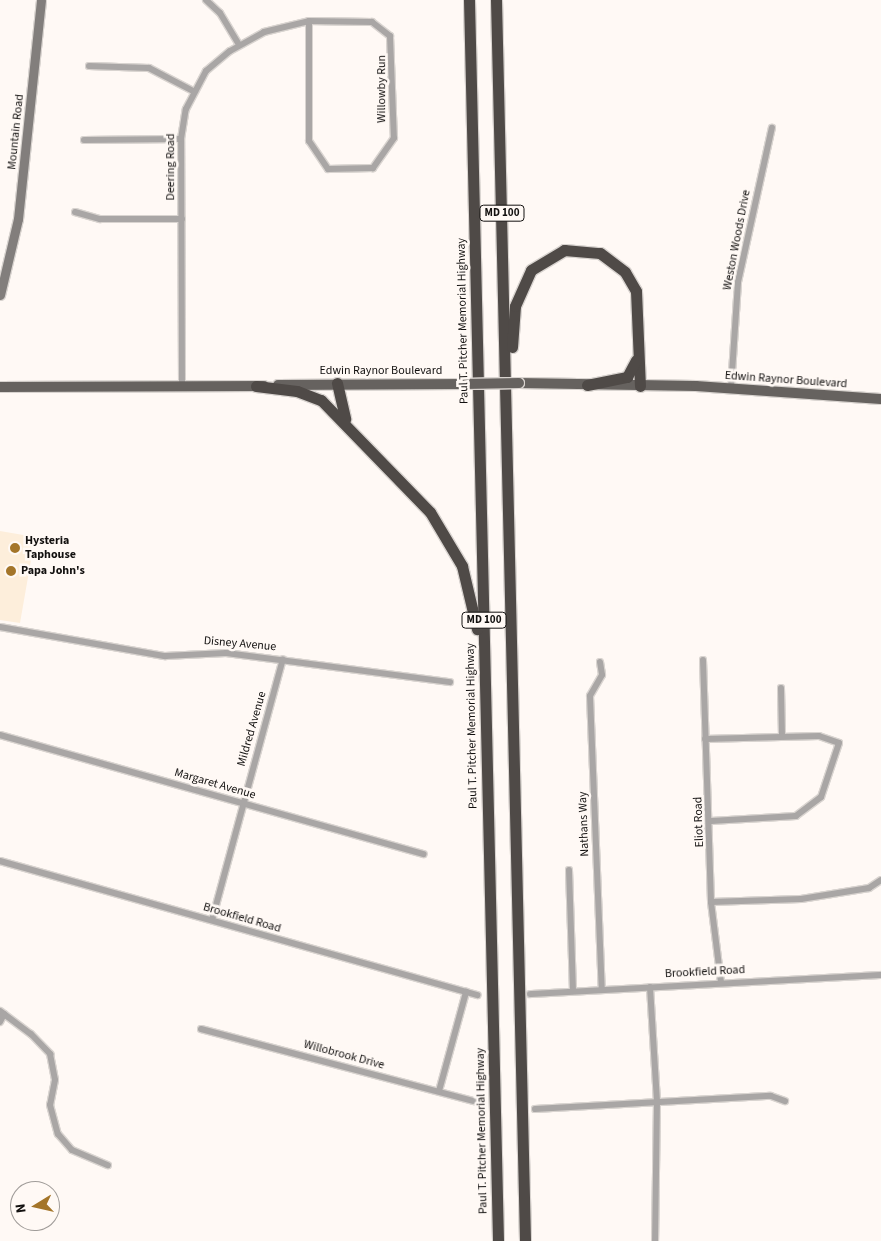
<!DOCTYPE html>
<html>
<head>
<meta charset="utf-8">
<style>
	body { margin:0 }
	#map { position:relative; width:881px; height:1241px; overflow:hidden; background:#fff9f5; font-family:"Source Sans 3",sans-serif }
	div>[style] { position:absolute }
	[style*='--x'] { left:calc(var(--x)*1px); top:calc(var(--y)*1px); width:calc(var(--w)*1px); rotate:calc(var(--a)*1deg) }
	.commercial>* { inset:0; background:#fdeedb }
	.roads { filter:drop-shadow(1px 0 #d9d4d0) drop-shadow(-1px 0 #d9d4d0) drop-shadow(0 1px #d9d4d0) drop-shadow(0 -1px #d9d4d0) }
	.street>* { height:6px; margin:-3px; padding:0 3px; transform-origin:3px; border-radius:3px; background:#a9a6a5 }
	.secondary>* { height:9px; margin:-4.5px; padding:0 4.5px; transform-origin:4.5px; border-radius:4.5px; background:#827e7c }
	.primary>* { height:10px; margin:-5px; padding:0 5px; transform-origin:5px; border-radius:5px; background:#66625f }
	.highway>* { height:11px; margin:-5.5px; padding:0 5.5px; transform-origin:5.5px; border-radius:5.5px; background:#4f4a47 }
	.bridges { filter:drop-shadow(1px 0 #d9d4d0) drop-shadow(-1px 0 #d9d4d0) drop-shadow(0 1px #d9d4d0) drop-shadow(0 -1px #d9d4d0) }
	.primary-bridge>* { height:10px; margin:-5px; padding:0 5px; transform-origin:5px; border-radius:5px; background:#66625f }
	.dots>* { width:14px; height:14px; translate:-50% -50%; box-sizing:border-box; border:2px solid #fff9f5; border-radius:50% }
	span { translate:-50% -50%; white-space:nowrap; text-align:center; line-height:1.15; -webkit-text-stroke:5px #fff9f5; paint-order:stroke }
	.shield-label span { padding:1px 4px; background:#fff9f5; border:1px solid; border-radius:4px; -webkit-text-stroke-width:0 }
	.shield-label { font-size:11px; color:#12100f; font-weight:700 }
	.street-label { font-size:12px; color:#12100f }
	.poi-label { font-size:12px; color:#12100f; font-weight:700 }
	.left { translate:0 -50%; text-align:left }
	.north { position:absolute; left:10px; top:1181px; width:50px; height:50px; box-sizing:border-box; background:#fff9f5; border:1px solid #a09c99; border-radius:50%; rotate:261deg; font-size:14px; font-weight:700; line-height:20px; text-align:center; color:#12100f }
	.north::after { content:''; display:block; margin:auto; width:18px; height:22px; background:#a47529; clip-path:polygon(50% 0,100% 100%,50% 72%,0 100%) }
</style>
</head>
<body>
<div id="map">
	<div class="commercial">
		<div style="clip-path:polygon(0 531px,35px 537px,20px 623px,0 620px)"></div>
	</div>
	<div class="roads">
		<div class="street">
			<div style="--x:206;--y:0;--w:19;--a:43"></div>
			<div style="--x:220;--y:13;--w:37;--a:59"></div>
			<div style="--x:309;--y:21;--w:63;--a:0.9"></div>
			<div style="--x:372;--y:22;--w:23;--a:38"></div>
			<div style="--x:390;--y:36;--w:102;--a:87.8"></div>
			<div style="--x:394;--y:138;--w:37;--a:125"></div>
			<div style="--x:373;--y:168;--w:45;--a:178.7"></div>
			<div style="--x:328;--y:169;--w:34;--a:-124"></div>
			<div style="--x:309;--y:141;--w:120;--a:-90"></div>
			<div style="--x:89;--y:66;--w:60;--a:1.9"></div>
			<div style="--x:149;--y:68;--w:50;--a:27.6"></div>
			<div style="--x:84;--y:140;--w:97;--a:-0.6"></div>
			<div style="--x:75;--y:212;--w:26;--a:16"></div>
			<div style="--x:100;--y:219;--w:82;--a:0"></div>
			<div style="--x:182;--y:385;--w:246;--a:-90.2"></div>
			<div style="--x:181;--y:139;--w:30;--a:-81"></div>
			<div style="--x:186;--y:109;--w:43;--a:-62.2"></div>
			<div style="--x:206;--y:71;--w:31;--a:-40"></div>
			<div style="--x:230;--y:51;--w:39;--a:-29"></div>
			<div style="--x:264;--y:32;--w:46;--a:-13.7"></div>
			<div style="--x:731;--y:388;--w:106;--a:-86.2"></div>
			<div style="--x:738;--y:282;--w:158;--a:-77.6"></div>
			<div style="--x:0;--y:627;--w:168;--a:10"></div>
			<div style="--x:165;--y:656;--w:61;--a:-2.8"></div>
			<div style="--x:226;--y:653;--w:226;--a:7.4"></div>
			<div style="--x:703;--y:660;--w:242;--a:88.1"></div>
			<div style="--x:711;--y:902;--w:81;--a:82.9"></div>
			<div style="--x:600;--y:662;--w:13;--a:81"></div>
			<div style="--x:602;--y:675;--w:24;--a:120"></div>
			<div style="--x:590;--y:696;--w:293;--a:87.7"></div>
			<div style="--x:781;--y:688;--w:47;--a:88.8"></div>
			<div style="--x:0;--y:735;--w:440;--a:15.7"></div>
			<div style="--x:705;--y:739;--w:114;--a:-1.5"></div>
			<div style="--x:819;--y:736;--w:21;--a:19"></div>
			<div style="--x:839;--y:743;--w:57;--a:108.4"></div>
			<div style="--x:821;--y:797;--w:31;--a:143"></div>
			<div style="--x:796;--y:816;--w:85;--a:176.6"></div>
			<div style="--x:0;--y:861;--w:496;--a:15.7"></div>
			<div style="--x:569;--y:870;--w:121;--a:88.1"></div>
			<div style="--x:711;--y:902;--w:90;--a:-1.9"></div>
			<div style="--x:801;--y:899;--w:69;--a:-9.2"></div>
			<div style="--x:869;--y:888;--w:14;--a:-34"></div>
			<div style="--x:212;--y:920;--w:270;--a:-74.8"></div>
			<div style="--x:650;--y:987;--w:114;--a:86.5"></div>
			<div style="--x:657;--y:1101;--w:140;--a:90.8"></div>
			<div style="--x:530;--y:994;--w:352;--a:-3.1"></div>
			<div style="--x:0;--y:1011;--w:39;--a:37"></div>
			<div style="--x:31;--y:1034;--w:28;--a:46"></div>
			<div style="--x:50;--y:1054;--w:26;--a:79"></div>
			<div style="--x:55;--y:1080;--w:25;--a:101"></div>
			<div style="--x:50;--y:1105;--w:30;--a:75"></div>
			<div style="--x:58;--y:1134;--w:21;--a:49"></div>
			<div style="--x:72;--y:1150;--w:39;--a:23"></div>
			<div style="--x:0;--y:1022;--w:9;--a:-63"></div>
			<div style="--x:201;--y:1029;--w:290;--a:14.8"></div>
			<div style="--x:439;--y:1091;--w:103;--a:-74.7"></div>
			<div style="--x:535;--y:1109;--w:236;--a:-3.2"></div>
			<div style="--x:771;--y:1096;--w:15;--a:20"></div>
		</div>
		<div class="secondary">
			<div style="--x:0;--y:295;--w:78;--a:-76.7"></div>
			<div style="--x:18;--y:219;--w:220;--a:-84"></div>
		</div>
		<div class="primary">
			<div style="--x:519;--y:383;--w:177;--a:1"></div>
			<div style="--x:696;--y:386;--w:185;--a:4"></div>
			<div style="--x:278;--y:385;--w:186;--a:-0.3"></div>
			<div style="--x:0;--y:387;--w:264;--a:-0.2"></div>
		</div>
		<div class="highway">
			<div style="--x:469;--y:0;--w:1241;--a:88.66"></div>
			<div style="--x:496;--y:0;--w:1241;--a:88.66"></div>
			<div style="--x:512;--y:347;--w:41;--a:-85.8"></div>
			<div style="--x:515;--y:306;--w:39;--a:-66"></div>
			<div style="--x:531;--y:270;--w:39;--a:-31"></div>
			<div style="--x:564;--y:250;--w:36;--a:5"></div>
			<div style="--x:600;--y:253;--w:31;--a:37"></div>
			<div style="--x:625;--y:272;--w:22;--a:60"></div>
			<div style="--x:636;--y:291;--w:95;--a:87.6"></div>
			<div style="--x:337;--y:383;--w:37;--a:77"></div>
			<div style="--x:587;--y:385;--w:41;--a:-11.3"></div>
			<div style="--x:627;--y:377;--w:19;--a:-62"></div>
			<div style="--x:256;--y:386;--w:41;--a:7"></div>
			<div style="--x:297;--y:391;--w:26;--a:21"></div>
			<div style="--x:321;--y:400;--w:156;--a:45.8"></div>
			<div style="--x:430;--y:512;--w:63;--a:59.3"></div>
			<div style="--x:462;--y:566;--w:65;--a:76.6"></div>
		</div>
	</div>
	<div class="bridges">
		<div class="primary-bridge">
			<div style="--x:464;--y:384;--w:55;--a:-1"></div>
		</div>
	</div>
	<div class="dots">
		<div style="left:15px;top:548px;background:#a47529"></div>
		<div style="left:11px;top:571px;background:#a47529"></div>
	</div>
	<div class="shield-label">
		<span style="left:502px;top:213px">MD 100</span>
		<span style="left:484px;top:620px">MD 100</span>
	</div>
	<div class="street-label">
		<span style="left:382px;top:89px;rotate:-90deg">Willowby Run</span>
		<span style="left:16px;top:132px;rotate:-84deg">Mountain Road</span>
		<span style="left:171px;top:167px;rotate:-90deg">Deering Road</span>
		<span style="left:737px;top:240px;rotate:-79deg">Weston Woods Drive</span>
		<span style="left:463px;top:321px;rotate:-91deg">Paul T. Pitcher Memorial Highway</span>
		<span style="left:381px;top:371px">Edwin Raynor Boulevard</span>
		<span style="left:786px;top:380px;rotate:4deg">Edwin Raynor Boulevard</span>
		<span style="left:240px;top:644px;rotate:5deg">Disney Avenue</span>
		<span style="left:472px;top:726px;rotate:-91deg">Paul T. Pitcher Memorial Highway</span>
		<span style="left:252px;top:729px;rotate:-74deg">Mildred Avenue</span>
		<span style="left:215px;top:784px;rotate:16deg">Margaret Avenue</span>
		<span style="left:699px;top:822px;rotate:-92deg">Eliot Road</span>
		<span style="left:584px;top:824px;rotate:-92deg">Nathans Way</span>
		<span style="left:242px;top:918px;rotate:16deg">Brookfield Road</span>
		<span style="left:705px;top:972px;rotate:-3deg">Brookfield Road</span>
		<span style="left:344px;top:1055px;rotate:15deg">Willobrook Drive</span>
		<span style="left:482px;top:1131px;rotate:-91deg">Paul T. Pitcher Memorial Highway</span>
	</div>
	<div class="poi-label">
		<span class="left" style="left:25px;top:548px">Hysteria<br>Taphouse</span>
		<span class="left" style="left:21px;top:571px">Papa John's</span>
	</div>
	<div class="north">N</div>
</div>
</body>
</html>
